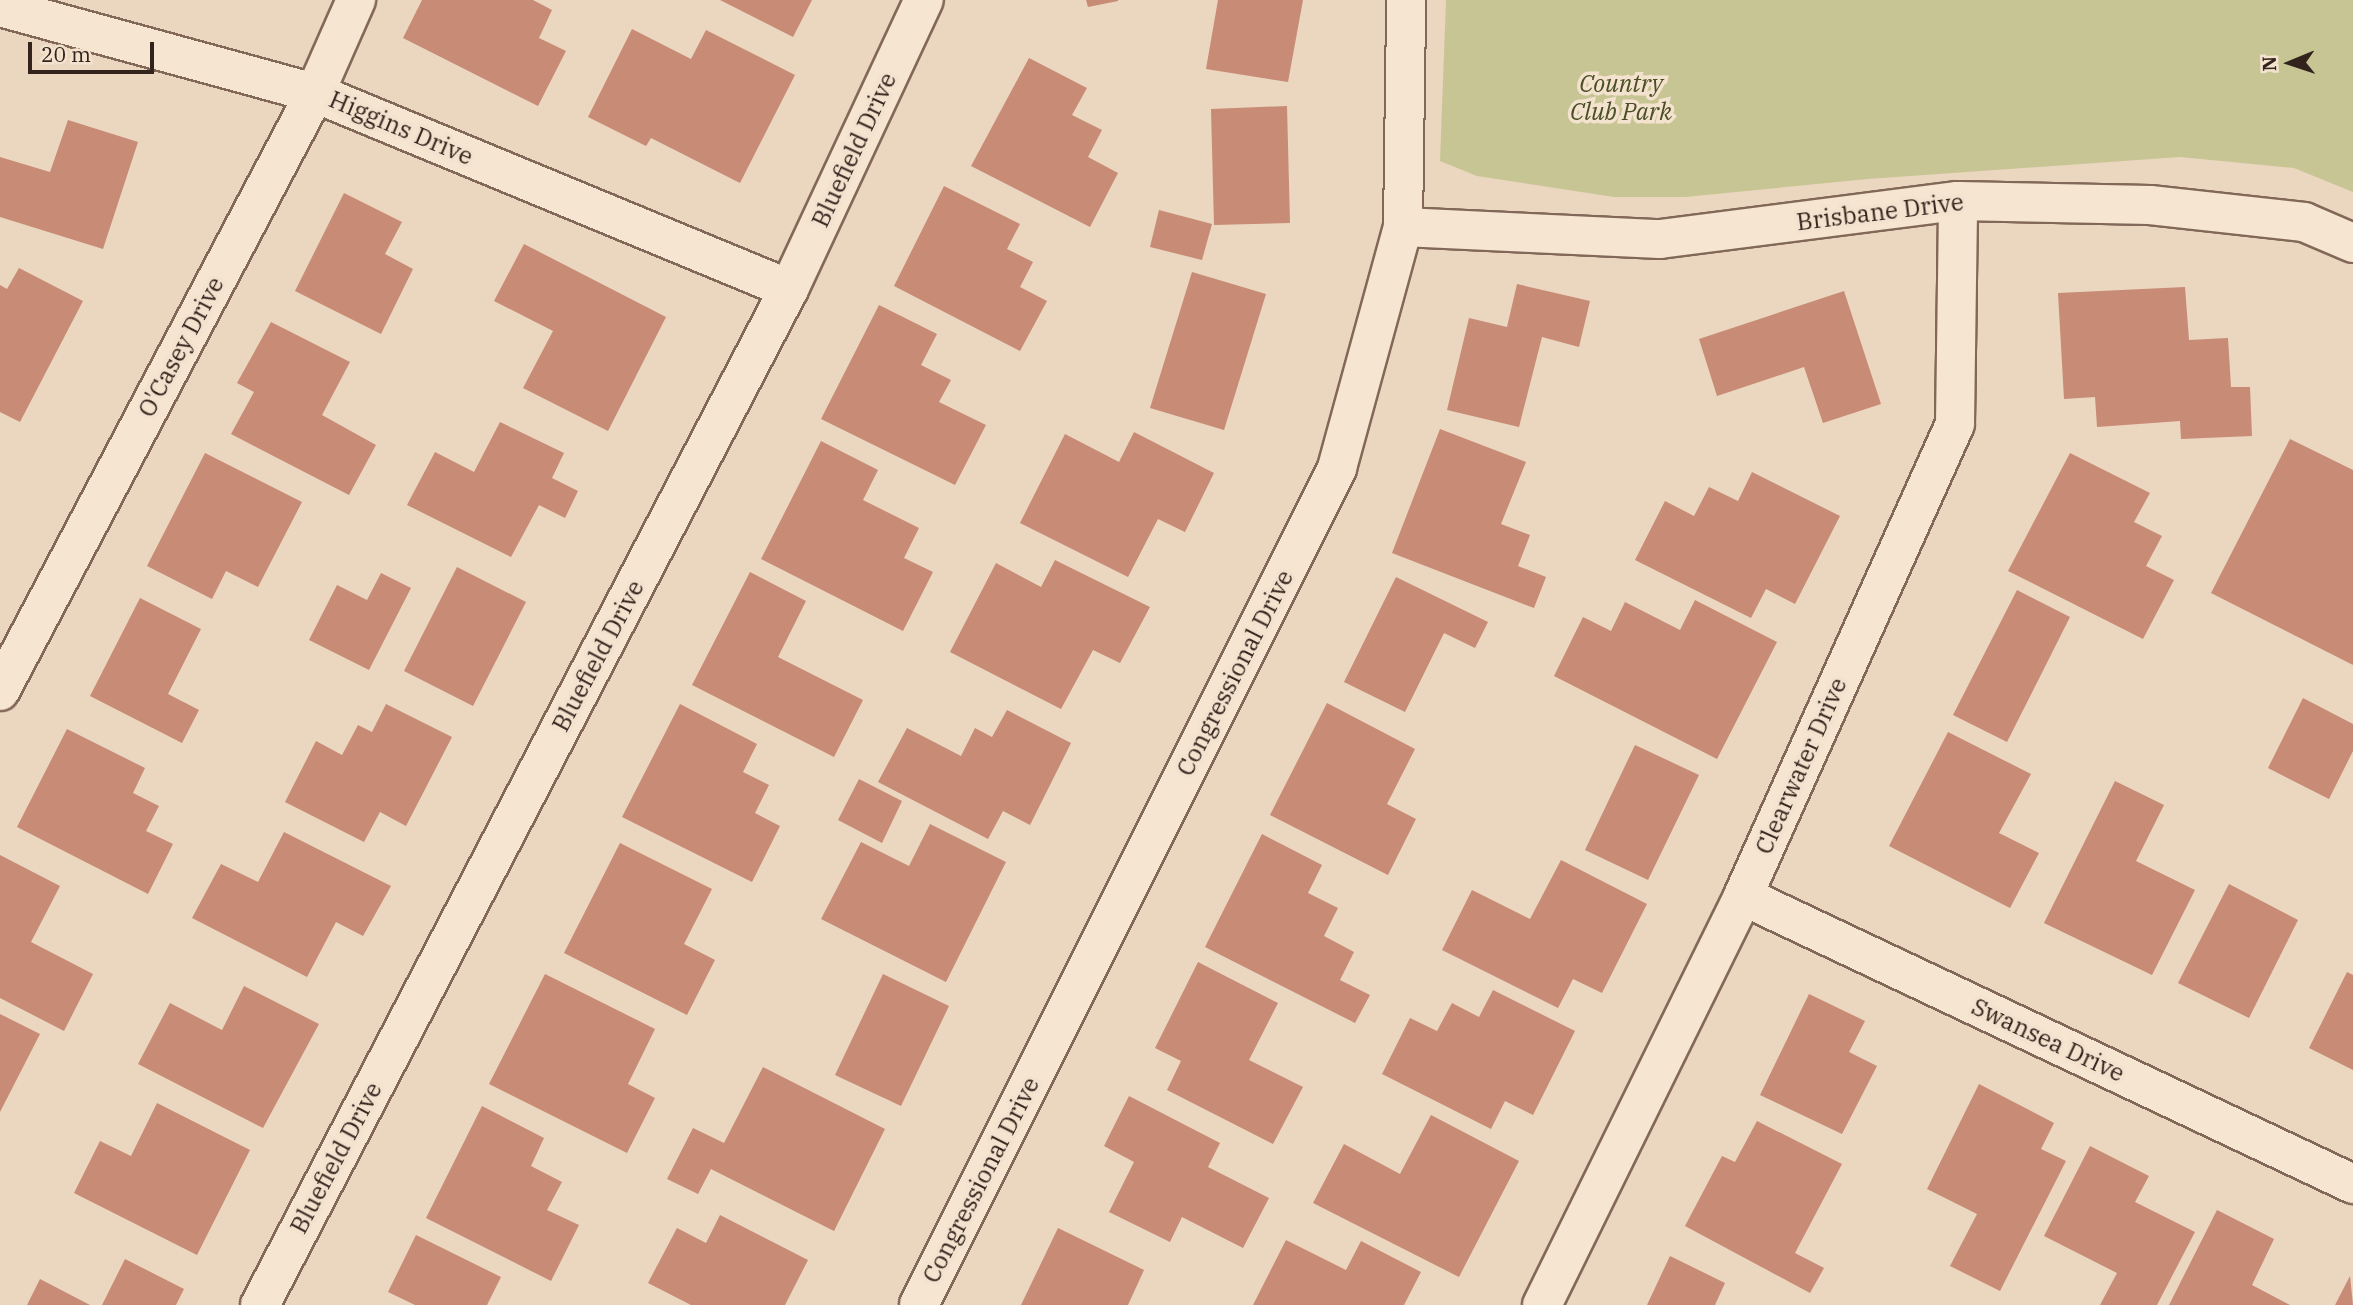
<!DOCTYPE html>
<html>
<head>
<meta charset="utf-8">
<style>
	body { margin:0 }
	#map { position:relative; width:2353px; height:1305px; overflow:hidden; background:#ebd6bf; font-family:"IBM Plex Serif",serif }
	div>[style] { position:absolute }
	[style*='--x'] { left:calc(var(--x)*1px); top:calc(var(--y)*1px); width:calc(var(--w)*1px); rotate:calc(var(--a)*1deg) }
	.green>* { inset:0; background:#c8c594 }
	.building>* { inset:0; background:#c78b76 }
	.roads { filter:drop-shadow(2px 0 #826858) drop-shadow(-2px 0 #826858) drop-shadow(0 2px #826858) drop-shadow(0 -2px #826858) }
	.minor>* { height:38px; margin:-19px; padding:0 19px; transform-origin:19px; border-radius:19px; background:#f6e5d1 }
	span { translate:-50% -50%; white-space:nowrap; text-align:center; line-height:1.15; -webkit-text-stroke:7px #f3e2ce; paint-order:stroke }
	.park-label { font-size:24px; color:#4a4e24; font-style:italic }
	.street-label { font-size:24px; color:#32231c }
	.north { position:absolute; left:2255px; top:28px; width:70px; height:70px; -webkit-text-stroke:5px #f3e2ce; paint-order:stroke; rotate:268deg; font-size:19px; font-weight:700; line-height:28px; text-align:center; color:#32231c }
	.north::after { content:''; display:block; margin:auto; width:24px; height:32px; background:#32231c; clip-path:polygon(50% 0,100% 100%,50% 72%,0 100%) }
	.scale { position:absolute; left:28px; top:42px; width:126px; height:32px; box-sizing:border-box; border:4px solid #32231c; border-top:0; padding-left:9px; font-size:21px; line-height:24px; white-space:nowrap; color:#32231c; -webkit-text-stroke:5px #f3e2ce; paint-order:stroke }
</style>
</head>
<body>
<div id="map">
	<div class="green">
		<div style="clip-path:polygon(1446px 0,2353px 0,2353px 192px,2294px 168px,2180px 157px,1868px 179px,1685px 197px,1614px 197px,1477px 176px,1440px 161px)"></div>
	</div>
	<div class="building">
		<div style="clip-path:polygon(422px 0,533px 0,552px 10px,539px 38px,566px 51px,538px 106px,403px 38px)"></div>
		<div style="clip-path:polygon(720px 0,812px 0,793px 37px)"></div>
		<div style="clip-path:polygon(1086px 0,1118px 0,1118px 1px,1088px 7px)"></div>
		<div style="clip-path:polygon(1218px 0,1303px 0,1288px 82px,1206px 69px)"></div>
		<div style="clip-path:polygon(632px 29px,691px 59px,706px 30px,795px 75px,740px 183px,651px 138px,646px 146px,588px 117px)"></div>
		<div style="clip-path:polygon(1029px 58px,1087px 88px,1072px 115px,1102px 130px,1088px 157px,1118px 173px,1090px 227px,971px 166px)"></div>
		<div style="clip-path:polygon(1287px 106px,1290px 223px,1214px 225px,1211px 109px)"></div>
		<div style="clip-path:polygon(68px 120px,138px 142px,103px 249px,0 217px,0 157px,50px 172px)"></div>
		<div style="clip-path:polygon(944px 186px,1020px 224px,1007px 249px,1033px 262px,1020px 287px,1047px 301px,1020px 351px,894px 286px)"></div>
		<div style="clip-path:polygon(344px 193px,402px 222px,385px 254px,413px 269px,381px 334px,295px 291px)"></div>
		<div style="clip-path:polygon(1159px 210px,1212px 224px,1202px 260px,1150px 247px)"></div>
		<div style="clip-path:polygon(524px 244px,666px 317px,608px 431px,523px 388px,553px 331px,494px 301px)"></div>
		<div style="clip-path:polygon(19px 268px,83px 301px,20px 422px,0 412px,0 285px,7px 289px)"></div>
		<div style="clip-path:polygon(1192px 272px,1266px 294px,1224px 430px,1150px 408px)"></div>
		<div style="clip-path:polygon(1517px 284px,1590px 301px,1579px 347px,1542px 337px,1519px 427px,1447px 410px,1469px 318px,1507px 327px)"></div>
		<div style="clip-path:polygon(2185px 287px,2189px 340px,2228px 338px,2231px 387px,2250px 387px,2252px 436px,2181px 439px,2180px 421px,2097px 427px,2095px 397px,2064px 399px,2058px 293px)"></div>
		<div style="clip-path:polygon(1844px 291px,1881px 404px,1823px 423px,1804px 367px,1717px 396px,1699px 339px)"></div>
		<div style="clip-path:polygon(879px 305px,937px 334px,921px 365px,951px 380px,939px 402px,986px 425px,955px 485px,821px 419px)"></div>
		<div style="clip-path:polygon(271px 322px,350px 362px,322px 415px,376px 445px,349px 495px,231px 434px,254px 392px,237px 383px)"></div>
		<div style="clip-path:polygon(500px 422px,564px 453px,552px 478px,578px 491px,565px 518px,539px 505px,511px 557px,407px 505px,435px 452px,474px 472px)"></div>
		<div style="clip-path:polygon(1440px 429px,1526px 462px,1501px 524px,1530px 535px,1518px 566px,1546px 577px,1534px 608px,1392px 553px)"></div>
		<div style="clip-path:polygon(1134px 432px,1214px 473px,1185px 532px,1158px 519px,1128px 577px,1020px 523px,1065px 434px,1119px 462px)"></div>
		<div style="clip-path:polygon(2290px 439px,2353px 470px,2353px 665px,2211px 593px)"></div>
		<div style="clip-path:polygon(821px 441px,878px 470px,863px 500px,919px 528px,904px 558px,933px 572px,903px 631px,761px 559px)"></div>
		<div style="clip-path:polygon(205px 453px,302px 502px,258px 587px,226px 571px,212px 599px,147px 566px)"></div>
		<div style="clip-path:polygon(2070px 453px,2150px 493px,2134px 522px,2162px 536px,2146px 566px,2174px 580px,2143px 639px,2008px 571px)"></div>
		<div style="clip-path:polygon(1752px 472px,1840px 516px,1795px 604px,1766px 589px,1751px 618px,1635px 560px,1665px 501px,1694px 516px,1709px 487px,1738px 501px)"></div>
		<div style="clip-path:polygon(1055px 560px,1150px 607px,1120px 663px,1093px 650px,1061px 709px,950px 652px,996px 563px,1041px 587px)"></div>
		<div style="clip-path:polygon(457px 567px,526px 602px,473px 706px,404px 671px)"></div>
		<div style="clip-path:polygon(750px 572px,806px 601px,778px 657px,863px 700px,834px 757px,692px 685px)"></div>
		<div style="clip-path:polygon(381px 573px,411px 588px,369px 670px,309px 640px,337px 585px,367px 600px)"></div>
		<div style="clip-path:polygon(1396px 577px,1488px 622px,1475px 648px,1444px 633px,1405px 712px,1344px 682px)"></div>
		<div style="clip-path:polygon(2017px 590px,2070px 617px,2007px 742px,1953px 715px)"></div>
		<div style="clip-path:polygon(140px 598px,201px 629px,168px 694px,199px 710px,182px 743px,90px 696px)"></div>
		<div style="clip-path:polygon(1695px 600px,1777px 642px,1717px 759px,1554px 676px,1583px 617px,1611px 631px,1625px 602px,1680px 630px)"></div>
		<div style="clip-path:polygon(2303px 698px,2353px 724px,2353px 751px,2329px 799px,2268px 768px)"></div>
		<div style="clip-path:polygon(1327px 703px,1415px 749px,1387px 804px,1416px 819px,1388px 875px,1270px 815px)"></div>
		<div style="clip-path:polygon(386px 704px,452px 737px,406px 826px,380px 812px,364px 842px,285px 802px,316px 741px,342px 755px,358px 725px,372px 732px)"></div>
		<div style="clip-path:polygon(680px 704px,757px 744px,743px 772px,769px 785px,755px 813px,780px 826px,752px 882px,622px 817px)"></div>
		<div style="clip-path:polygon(1007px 710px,1071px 743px,1030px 825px,1003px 811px,988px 839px,878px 782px,907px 728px,961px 756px,975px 728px,992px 737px)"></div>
		<div style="clip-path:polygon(67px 729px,145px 768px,133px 793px,159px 806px,146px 831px,173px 844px,148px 894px,17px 827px)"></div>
		<div style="clip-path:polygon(1948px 732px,2031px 774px,1999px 833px,2039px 853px,2010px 908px,1889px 846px)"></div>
		<div style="clip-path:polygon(1635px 745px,1699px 775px,1648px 880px,1585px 850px)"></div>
		<div style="clip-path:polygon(859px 779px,902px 801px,882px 843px,838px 820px)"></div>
		<div style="clip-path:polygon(2115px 781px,2164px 805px,2136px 861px,2195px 890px,2152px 975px,2044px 923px)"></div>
		<div style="clip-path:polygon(930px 824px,1006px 862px,946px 982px,821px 919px,861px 842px,909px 866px)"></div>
		<div style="clip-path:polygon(284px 832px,391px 886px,363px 936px,336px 922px,307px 977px,192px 918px,221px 864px,258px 882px)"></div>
		<div style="clip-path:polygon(1262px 834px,1322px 865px,1308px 893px,1338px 908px,1324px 936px,1354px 952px,1340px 980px,1370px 995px,1355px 1023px,1205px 947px)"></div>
		<div style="clip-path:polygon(620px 843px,712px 889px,684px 944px,715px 960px,687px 1015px,564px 953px)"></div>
		<div style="clip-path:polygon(0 855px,60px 886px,31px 942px,93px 974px,64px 1031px,0 998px)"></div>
		<div style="clip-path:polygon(1561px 860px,1647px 904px,1602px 993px,1573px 979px,1558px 1008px,1442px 950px,1472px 890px,1530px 919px)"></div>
		<div style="clip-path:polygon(2229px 884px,2298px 920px,2249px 1018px,2178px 983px)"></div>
		<div style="clip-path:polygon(1198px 962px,1278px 1003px,1249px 1060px,1303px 1087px,1273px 1144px,1167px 1090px,1181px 1061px,1155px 1048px)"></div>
		<div style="clip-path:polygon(2347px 972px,2353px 975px,2353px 1070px,2309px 1048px)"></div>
		<div style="clip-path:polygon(545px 974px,655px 1029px,628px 1084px,655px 1098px,627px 1153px,489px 1084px)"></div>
		<div style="clip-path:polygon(883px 974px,949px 1006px,901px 1106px,835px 1075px)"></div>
		<div style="clip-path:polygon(244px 986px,319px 1024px,263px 1128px,138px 1064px,170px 1003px,222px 1030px)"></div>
		<div style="clip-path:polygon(1493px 990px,1575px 1031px,1533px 1115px,1505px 1101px,1491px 1129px,1382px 1074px,1410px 1018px,1437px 1031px,1452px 1003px,1479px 1017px)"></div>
		<div style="clip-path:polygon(1809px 994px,1865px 1021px,1849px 1052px,1877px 1066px,1842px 1134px,1760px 1095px)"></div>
		<div style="clip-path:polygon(0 1014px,40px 1034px,0 1112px)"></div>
		<div style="clip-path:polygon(763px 1067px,885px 1129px,834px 1231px,711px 1169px,698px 1194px,667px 1179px,693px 1128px,724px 1143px)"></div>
		<div style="clip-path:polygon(1979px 1084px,2054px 1123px,2041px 1149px,2066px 1161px,2000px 1291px,1950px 1266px,1977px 1214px,1927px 1189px)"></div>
		<div style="clip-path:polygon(1129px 1096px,1220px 1143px,1208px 1167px,1269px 1198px,1243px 1248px,1182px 1217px,1170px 1242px,1109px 1212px,1134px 1162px,1104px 1146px)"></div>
		<div style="clip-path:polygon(157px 1103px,250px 1150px,197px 1255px,74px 1193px,100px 1141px,131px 1156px)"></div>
		<div style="clip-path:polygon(482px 1106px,544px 1138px,531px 1166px,562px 1182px,547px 1210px,579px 1225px,551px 1281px,426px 1218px)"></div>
		<div style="clip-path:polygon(1431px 1115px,1519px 1161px,1459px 1277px,1313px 1203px,1344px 1144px,1400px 1174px)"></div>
		<div style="clip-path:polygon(1757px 1121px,1842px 1164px,1795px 1253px,1824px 1268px,1810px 1293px,1685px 1226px,1722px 1156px,1735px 1162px)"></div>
		<div style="clip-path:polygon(2090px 1146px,2149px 1176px,2135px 1202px,2195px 1232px,2157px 1305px,2100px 1305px,2117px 1273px,2044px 1236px)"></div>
		<div style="clip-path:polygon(2217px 1210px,2274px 1239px,2252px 1285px,2290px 1305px,2169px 1305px)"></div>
		<div style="clip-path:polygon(720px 1215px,808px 1260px,785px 1305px,691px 1305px,648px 1283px,677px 1228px,706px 1243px)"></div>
		<div style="clip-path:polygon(1058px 1228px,1144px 1270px,1128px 1305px,1021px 1305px)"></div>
		<div style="clip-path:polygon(416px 1235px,501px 1277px,487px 1305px,415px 1305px,388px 1292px)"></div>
		<div style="clip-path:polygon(1286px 1240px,1346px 1270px,1361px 1241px,1421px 1272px,1404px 1305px,1253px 1305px)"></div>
		<div style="clip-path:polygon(1670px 1256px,1725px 1283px,1715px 1305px,1647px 1305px)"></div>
		<div style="clip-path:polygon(125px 1259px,184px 1289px,176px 1305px,102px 1305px)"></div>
		<div style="clip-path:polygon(2350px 1276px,2353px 1305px,2335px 1305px)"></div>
		<div style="clip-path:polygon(40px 1279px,90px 1305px,27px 1305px)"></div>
	</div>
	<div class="roads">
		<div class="minor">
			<div style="--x:0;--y:7;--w:327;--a:15.3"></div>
			<div style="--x:315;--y:93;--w:513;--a:22.47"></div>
			<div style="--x:1403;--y:227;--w:257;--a:2.7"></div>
			<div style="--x:1660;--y:239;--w:300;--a:-7.3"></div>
			<div style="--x:1958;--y:201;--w:192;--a:1.2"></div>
			<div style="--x:2150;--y:205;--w:155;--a:6.3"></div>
			<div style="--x:2304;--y:222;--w:53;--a:23.2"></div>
			<div style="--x:0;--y:691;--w:676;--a:-62.22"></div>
			<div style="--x:315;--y:93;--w:102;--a:-66.2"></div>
			<div style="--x:1743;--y:896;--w:675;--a:25.27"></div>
			<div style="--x:260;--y:1305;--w:1145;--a:-62.5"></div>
			<div style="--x:789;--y:289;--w:319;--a:-65"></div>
			<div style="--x:919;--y:1305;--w:936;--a:-63.46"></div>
			<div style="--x:1337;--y:468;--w:250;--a:-74.7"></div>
			<div style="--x:1403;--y:227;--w:227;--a:-89.2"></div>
			<div style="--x:1542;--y:1305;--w:456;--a:-63.8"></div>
			<div style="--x:1743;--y:896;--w:517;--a:-65.81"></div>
			<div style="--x:1955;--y:424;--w:223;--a:-89.2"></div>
		</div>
	</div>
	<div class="park-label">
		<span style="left:1621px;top:98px">Country<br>Club Park</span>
	</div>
	<div class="street-label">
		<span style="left:401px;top:128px;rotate:23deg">Higgins Drive</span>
		<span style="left:854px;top:150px;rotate:-65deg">Bluefield Drive</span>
		<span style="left:1880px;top:212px;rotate:-7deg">Brisbane Drive</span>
		<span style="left:181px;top:347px;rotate:-62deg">O'Casey Drive</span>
		<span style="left:598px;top:656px;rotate:-62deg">Bluefield Drive</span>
		<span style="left:1235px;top:673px;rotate:-63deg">Congressional Drive</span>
		<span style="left:1801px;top:766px;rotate:-66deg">Clearwater Drive</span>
		<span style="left:2048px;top:1040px;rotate:25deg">Swansea Drive</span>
		<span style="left:336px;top:1158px;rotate:-62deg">Bluefield Drive</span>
		<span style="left:981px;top:1180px;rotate:-63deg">Congressional Drive</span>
	</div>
	<div class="north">N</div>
	<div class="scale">20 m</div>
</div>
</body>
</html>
